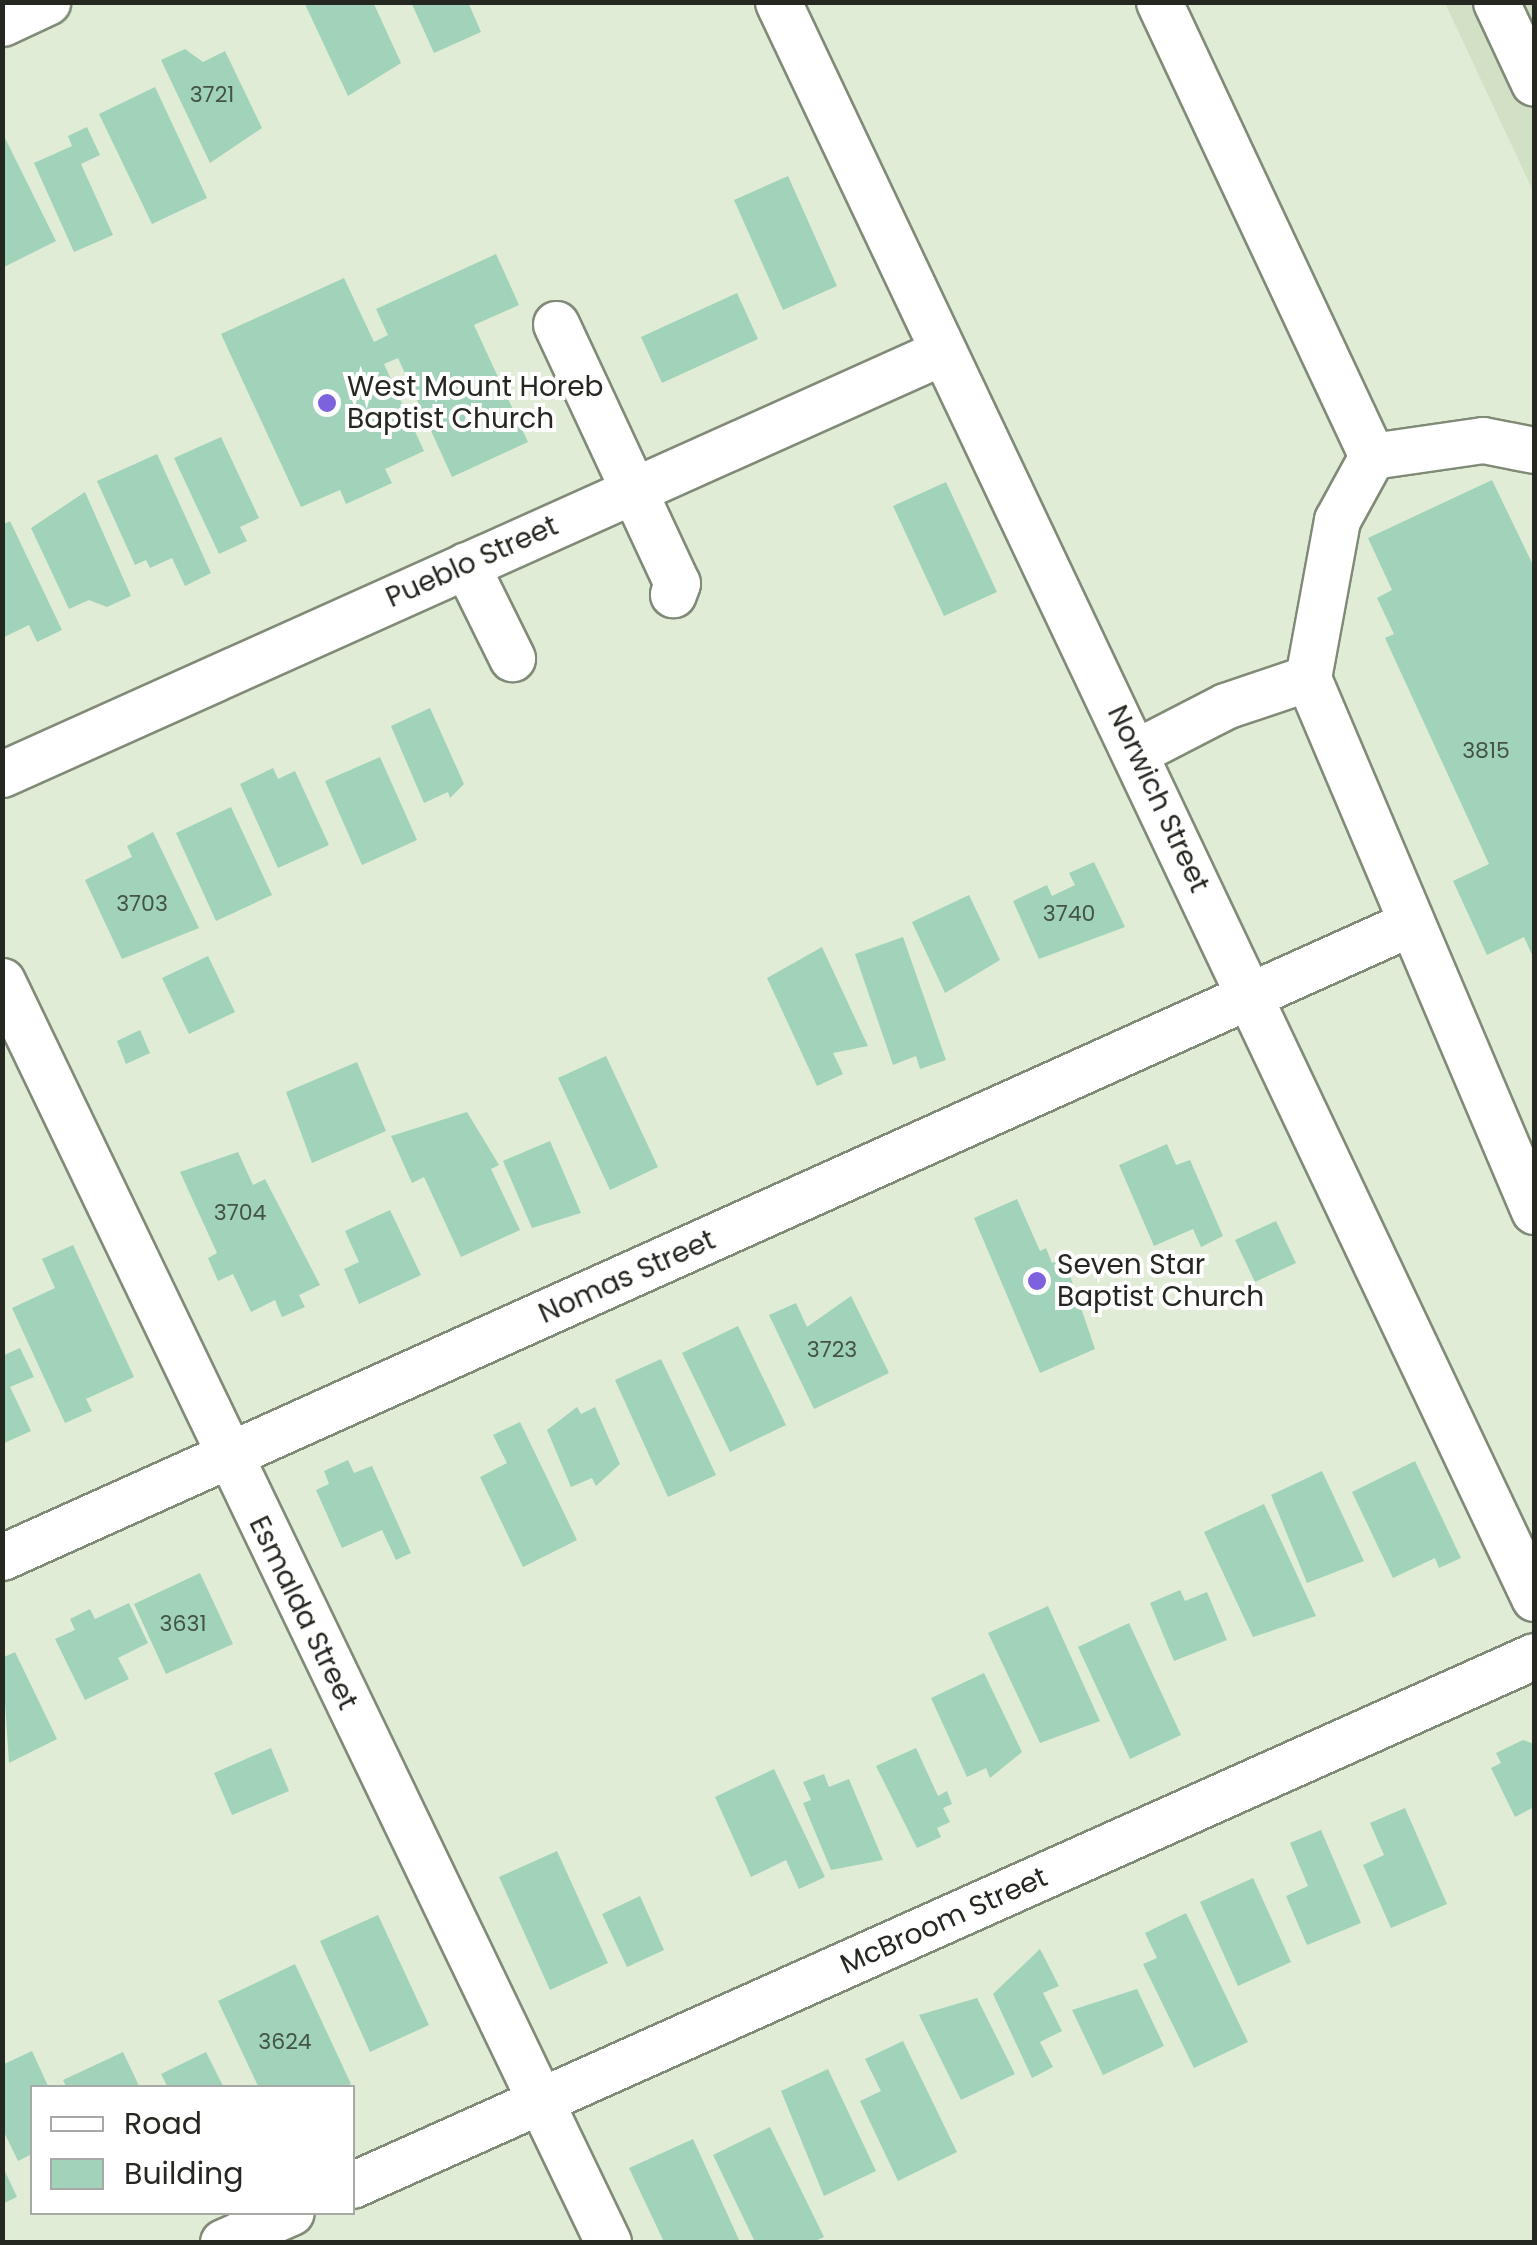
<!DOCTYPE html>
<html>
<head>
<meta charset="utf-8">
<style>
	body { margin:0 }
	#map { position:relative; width:1537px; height:2245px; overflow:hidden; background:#e1ecd7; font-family:Poppins,sans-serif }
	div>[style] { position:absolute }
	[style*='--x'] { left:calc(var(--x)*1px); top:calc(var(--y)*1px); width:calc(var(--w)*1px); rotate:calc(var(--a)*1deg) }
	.built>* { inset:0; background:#d2e1c6 }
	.building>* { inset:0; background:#a0d3b9 }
	.roads { filter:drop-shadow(2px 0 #808b77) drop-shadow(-2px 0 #808b77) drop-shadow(0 2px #808b77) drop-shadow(0 -2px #808b77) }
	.minor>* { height:45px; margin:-22.5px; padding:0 22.5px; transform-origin:22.5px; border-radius:22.5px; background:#fff }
	.dots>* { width:28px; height:28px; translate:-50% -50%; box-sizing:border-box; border:5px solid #fff; border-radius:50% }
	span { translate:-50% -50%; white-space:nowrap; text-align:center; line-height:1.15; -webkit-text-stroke:8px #fff; paint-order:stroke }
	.number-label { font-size:22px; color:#435346 }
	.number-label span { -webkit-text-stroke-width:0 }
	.poi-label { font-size:28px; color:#242820 }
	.left { translate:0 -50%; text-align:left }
	.street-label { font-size:28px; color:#242820 }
	.frame { position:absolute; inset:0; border:5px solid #242820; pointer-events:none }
	.legend { position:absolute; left:30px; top:2085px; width:325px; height:130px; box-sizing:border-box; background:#fff; border:2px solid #a7a9a6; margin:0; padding:12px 18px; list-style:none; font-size:30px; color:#242820 }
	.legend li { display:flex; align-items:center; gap:20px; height:50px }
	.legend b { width:50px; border:2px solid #a7a9a6 }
</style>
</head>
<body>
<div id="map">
	<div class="built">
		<div style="clip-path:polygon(1445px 3px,1534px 3px,1534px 193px)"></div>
	</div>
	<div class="building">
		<div style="clip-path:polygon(304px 2px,373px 2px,401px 63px,348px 96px)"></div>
		<div style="clip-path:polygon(411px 2px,468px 2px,481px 32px,434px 53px)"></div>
		<div style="clip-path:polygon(185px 49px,203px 62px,225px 51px,262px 128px,210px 163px,161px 60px)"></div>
		<div style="clip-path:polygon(155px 87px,207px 198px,152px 224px,99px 114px)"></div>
		<div style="clip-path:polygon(87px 127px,100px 155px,81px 164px,113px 235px,74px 252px,34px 163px,72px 146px,68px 136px)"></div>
		<div style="clip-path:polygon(2px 132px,56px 241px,2px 268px)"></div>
		<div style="clip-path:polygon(788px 176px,837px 286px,783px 310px,734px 200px)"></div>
		<div style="clip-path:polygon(496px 254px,519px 305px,474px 325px,528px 442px,452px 477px,398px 358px,384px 364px,424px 451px,385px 469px,392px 483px,346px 504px,340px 490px,301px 507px,221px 334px,344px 278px,374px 342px,388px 335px,376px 309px)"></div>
		<div style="clip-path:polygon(737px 293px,758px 339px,662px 383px,641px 337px)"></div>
		<div style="clip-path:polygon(221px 437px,259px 518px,240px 527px,247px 541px,219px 554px,174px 458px)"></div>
		<div style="clip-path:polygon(157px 454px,211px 573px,185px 586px,172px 558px,150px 568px,146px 560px,135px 565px,97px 481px)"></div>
		<div style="clip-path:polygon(1492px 480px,1534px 567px,1534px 959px,1524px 937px,1487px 955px,1453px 881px,1489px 864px,1385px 638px,1394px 634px,1377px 598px,1392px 590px,1368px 538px)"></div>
		<div style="clip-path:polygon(946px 482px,997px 592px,944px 616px,893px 506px)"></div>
		<div style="clip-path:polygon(85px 492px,131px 596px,107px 607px,89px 600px,69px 609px,31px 528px)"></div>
		<div style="clip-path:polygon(10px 521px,62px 630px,37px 642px,29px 625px,2px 638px,2px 525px)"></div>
		<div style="clip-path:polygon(430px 708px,464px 784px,450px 798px,448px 792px,424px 803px,391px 726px)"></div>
		<div style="clip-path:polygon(380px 757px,417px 840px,362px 865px,325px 781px)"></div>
		<div style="clip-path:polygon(273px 768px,278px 779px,295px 771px,329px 845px,278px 868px,240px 784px)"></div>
		<div style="clip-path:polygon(231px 807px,272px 895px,216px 921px,176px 833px)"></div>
		<div style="clip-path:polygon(153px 832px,199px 928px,122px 959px,85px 880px,132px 857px,127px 846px)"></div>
		<div style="clip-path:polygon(1094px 862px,1125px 927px,1039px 959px,1013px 901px,1047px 885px,1052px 896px,1075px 885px,1069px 873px)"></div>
		<div style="clip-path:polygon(969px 895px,1000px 960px,945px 993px,912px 922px)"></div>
		<div style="clip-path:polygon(903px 937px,946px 1060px,920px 1069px,916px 1056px,893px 1065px,855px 954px)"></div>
		<div style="clip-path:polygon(822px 947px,868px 1046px,833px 1053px,843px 1074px,817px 1086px,767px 978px)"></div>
		<div style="clip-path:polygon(208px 956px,235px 1012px,189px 1034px,162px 978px)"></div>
		<div style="clip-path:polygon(140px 1030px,150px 1053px,126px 1064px,117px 1041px)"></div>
		<div style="clip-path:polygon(606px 1056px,658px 1167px,610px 1190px,558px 1078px)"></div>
		<div style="clip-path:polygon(357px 1062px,386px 1131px,312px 1163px,286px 1092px)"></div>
		<div style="clip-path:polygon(467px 1112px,499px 1165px,491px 1169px,520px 1230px,461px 1257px,424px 1177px,412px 1183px,391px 1136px)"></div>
		<div style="clip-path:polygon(550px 1141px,581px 1213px,532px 1228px,503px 1161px)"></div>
		<div style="clip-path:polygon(1167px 1144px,1176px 1165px,1190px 1160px,1223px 1236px,1201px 1247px,1193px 1229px,1154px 1246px,1119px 1165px)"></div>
		<div style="clip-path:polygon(238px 1152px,253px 1185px,265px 1179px,320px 1285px,299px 1295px,305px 1307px,282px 1317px,275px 1300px,251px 1312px,233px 1274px,218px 1281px,208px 1258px,217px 1253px,180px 1172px)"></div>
		<div style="clip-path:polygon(1017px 1199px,1040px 1251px,1046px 1248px,1052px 1263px,1064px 1258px,1095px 1349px,1040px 1373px,974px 1218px)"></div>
		<div style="clip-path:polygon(390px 1210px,421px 1275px,359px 1304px,344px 1269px,359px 1262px,345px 1231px)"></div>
		<div style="clip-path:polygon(1276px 1221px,1296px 1263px,1255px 1282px,1235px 1240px)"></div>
		<div style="clip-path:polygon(73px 1245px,134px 1377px,86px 1399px,92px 1411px,65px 1423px,12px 1308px,55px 1288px,42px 1259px)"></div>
		<div style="clip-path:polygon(851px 1296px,889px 1373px,814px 1409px,769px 1315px,796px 1303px,807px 1327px)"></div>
		<div style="clip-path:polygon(738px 1326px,786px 1425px,730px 1452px,682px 1353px)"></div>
		<div style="clip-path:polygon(20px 1348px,34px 1377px,10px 1387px,31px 1431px,2px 1444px,2px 1356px)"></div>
		<div style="clip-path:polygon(661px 1359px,716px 1475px,668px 1497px,615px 1380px)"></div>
		<div style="clip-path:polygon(577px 1407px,581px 1414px,595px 1407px,620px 1464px,596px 1486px,592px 1478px,571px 1487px,547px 1430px)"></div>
		<div style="clip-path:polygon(520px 1422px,577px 1540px,523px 1567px,480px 1477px,507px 1463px,493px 1435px)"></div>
		<div style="clip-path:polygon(348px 1460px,354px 1473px,372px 1466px,411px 1553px,396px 1560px,382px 1530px,342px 1548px,316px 1490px,329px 1484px,324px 1471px)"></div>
		<div style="clip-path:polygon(1415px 1461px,1461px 1558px,1439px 1568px,1435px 1558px,1393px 1578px,1352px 1492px)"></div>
		<div style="clip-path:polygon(1322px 1471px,1364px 1561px,1307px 1583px,1271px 1495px)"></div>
		<div style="clip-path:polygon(1264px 1504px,1316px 1616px,1253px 1637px,1204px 1532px)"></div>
		<div style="clip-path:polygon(200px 1573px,233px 1644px,166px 1674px,134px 1604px)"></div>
		<div style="clip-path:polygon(1180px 1590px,1185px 1601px,1207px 1592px,1227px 1640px,1174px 1661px,1150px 1603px)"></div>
		<div style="clip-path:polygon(129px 1603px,148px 1643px,118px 1658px,129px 1679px,85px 1700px,55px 1639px,75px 1630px,70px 1619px,90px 1609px,95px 1619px)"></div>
		<div style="clip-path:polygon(1048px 1606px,1100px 1721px,1040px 1743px,988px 1633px)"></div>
		<div style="clip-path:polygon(1129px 1623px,1181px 1735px,1130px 1759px,1078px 1647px)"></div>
		<div style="clip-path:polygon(15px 1652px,57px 1739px,9px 1763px,2px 1658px)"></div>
		<div style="clip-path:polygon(984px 1673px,1022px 1752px,990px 1778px,986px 1768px,967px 1777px,931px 1698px)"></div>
		<div style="clip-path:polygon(1523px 1740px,1534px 1744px,1534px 1807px,1515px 1817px,1491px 1768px,1501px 1763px,1496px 1753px)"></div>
		<div style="clip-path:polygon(271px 1748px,289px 1791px,232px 1815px,214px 1773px)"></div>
		<div style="clip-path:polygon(916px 1748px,938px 1796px,947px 1791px,952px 1804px,943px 1808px,950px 1822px,937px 1828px,941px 1837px,917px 1848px,876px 1766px)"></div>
		<div style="clip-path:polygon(774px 1769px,825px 1877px,799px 1889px,786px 1860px,751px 1877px,715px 1797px)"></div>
		<div style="clip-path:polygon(824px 1774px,829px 1787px,849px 1779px,883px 1860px,831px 1870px,803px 1803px,811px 1800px,803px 1782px)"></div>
		<div style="clip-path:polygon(1405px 1808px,1447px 1904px,1391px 1928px,1363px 1865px,1384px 1855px,1370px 1823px)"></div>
		<div style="clip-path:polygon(1321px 1830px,1361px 1923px,1307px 1945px,1286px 1896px,1308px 1886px,1290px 1843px)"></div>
		<div style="clip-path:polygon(557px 1851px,608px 1963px,550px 1990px,499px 1877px)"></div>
		<div style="clip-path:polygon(1253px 1878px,1291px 1962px,1238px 1986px,1200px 1902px)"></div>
		<div style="clip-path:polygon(640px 1896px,664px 1950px,627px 1967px,602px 1914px)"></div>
		<div style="clip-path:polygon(1186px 1913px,1248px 2042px,1194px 2068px,1143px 1964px,1157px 1958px,1145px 1933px)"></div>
		<div style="clip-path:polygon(378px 1915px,429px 2025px,370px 2052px,320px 1941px)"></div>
		<div style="clip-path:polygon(1040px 1949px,1059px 1986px,1043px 1993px,1062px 2031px,1040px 2042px,1053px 2067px,1032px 2078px,993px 1994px)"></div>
		<div style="clip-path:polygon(295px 1964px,351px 2084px,342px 2088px,259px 2088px,218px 2001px)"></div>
		<div style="clip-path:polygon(1137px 1989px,1164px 2046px,1103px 2075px,1072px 2010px)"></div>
		<div style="clip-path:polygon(977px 1998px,1015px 2074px,961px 2100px,919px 2015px)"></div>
		<div style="clip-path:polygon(903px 2041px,957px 2152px,898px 2181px,860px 2101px,881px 2091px,865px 2059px)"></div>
		<div style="clip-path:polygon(32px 2051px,49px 2088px,32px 2088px,32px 2154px,18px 2161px,2px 2128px,2px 2065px)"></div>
		<div style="clip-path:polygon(123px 2052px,140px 2088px,67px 2088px,63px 2080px)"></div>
		<div style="clip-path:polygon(206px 2052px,224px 2088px,168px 2088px,161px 2074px)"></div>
		<div style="clip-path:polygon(828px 2069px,876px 2171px,824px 2196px,781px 2091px)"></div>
		<div style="clip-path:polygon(770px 2127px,824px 2237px,813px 2242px,755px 2242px,713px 2155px)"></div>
		<div style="clip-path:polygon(693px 2139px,740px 2242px,664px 2242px,629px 2168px)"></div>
		<div style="clip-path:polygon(2px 2165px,17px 2197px,2px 2204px)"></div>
	</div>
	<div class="roads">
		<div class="minor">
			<div style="--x:778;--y:2;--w:1766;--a:64.65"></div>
			<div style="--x:1159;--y:2;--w:501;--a:64.87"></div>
			<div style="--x:1372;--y:456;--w:112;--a:-8.2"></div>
			<div style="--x:1483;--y:440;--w:52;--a:11.1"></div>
			<div style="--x:1496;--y:2;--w:89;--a:64.9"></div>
			<div style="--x:2;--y:23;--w:50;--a:-25"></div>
			<div style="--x:556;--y:324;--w:286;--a:65"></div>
			<div style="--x:677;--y:583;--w:12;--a:110"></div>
			<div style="--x:466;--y:565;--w:104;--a:63.7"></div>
			<div style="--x:1308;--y:678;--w:161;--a:-79.6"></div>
			<div style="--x:1337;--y:520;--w:73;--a:-61.3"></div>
			<div style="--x:1136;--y:752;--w:100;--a:-27.3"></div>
			<div style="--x:1225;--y:706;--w:88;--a:-18.6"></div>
			<div style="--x:1308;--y:678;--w:579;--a:67.02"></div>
			<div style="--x:2;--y:774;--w:1030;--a:-24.18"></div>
			<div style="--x:2;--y:981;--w:1399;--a:64.33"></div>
			<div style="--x:2;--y:1557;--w:1540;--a:-24.23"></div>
			<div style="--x:352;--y:2185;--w:1295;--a:-24.11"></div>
			<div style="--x:223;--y:2242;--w:74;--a:-23.8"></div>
		</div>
	</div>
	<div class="dots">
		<div style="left:327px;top:403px;background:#7e61dc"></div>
		<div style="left:1037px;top:1281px;background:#7e61dc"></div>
	</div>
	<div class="number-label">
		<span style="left:212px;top:95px">3721</span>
		<span style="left:1486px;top:751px">3815</span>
		<span style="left:142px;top:904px">3703</span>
		<span style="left:1069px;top:914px">3740</span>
		<span style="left:240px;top:1213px">3704</span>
		<span style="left:832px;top:1350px">3723</span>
		<span style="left:183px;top:1624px">3631</span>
		<span style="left:285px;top:2042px">3624</span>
	</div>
	<div class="poi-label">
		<span class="left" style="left:347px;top:403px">West Mount Horeb<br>Baptist Church</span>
		<span class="left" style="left:1057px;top:1281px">Seven Star<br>Baptist Church</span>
	</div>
	<div class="street-label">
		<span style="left:472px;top:562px;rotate:-24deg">Pueblo Street</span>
		<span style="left:1158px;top:799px;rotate:65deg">Norwich Street</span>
		<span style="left:627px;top:1277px;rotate:-24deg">Nomas Street</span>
		<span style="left:303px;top:1613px;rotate:64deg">Esmalda Street</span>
		<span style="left:944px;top:1921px;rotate:-24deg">McBroom Street</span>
	</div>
	<div class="frame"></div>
	<ul class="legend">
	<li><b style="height:12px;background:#fff"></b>Road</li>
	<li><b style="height:28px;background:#a0d3b9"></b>Building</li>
	</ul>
</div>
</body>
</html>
